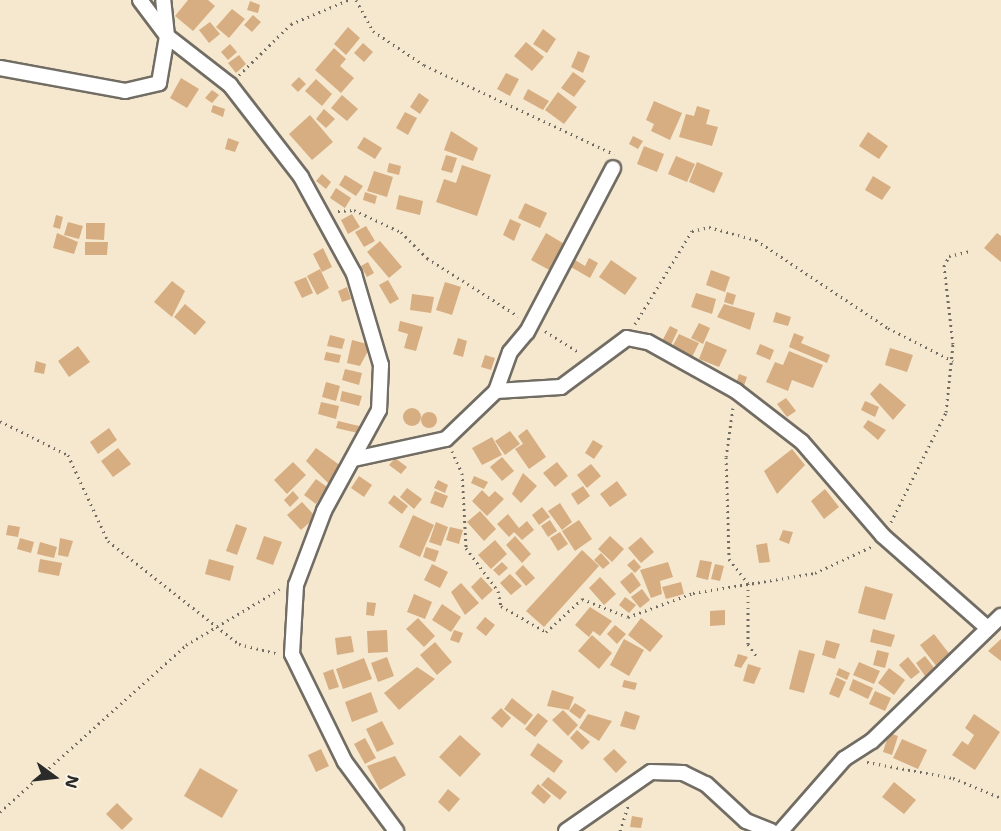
<!DOCTYPE html>
<html>
<head>
<meta charset="utf-8">
<style>
	body { margin:0 }
	#map { position:relative; width:1001px; height:831px; overflow:hidden; background:#f5e8cf; font-family:"Shantell Sans",sans-serif }
	div>[style] { position:absolute }
	[style*='--x'] { left:calc(var(--x)*1px); top:calc(var(--y)*1px); width:calc(var(--w)*1px); rotate:calc(var(--a)*1deg) }
	.building>* { inset:0; background:#d7ad82 }
	.round { border-radius:50% }
	.path>* { height:3px; margin-top:-1.5px; transform-origin:0; background:repeating-linear-gradient(90deg,#726d64 0 1.5px,transparent 0 6px) }
	.roads { filter:drop-shadow(2px 0 #726d64) drop-shadow(-2px 0 #726d64) drop-shadow(0 2px #726d64) drop-shadow(0 -2px #726d64) }
	.minor>* { height:14px; margin:-7px; padding:0 7px; transform-origin:7px; border-radius:7px; background:#fff }
	span { translate:-50% -50%; white-space:nowrap; text-align:center; line-height:1.15; -webkit-text-stroke:5px #fcf5e5; paint-order:stroke }
	.north { position:absolute; left:24px; top:747px; width:60px; height:60px; -webkit-text-stroke:4px #fcf5e5; paint-order:stroke; rotate:105deg; font-size:16px; font-weight:700; line-height:24px; text-align:center; color:#2b2b2b }
	.north::after { content:''; display:block; margin:auto; width:21px; height:27px; background:#2b2b2b; clip-path:polygon(50% 0,100% 100%,50% 72%,0 100%) }
</style>
</head>
<body>
<div id="map">
	<div class="building">
		<div style="clip-path:polygon(188px 0,208px 0,215px 6px,193px 31px,175px 16px)"></div>
		<div style="clip-path:polygon(250px 1px,260px 5px,258px 13px,247px 10px)"></div>
		<div style="clip-path:polygon(232px 9px,245px 19px,229px 38px,216px 27px)"></div>
		<div style="clip-path:polygon(253px 15px,261px 22px,252px 32px,244px 25px)"></div>
		<div style="clip-path:polygon(210px 22px,220px 34px,209px 43px,199px 30px)"></div>
		<div style="clip-path:polygon(348px 27px,360px 38px,346px 55px,334px 44px)"></div>
		<div style="clip-path:polygon(543px 29px,556px 39px,547px 53px,533px 44px)"></div>
		<div style="clip-path:polygon(526px 42px,544px 57px,532px 71px,514px 56px)"></div>
		<div style="clip-path:polygon(363px 43px,373px 52px,364px 62px,354px 53px)"></div>
		<div style="clip-path:polygon(230px 44px,237px 52px,228px 60px,221px 52px)"></div>
		<div style="clip-path:polygon(334px 48px,346px 59px,340px 66px,354px 78px,341px 93px,315px 70px)"></div>
		<div style="clip-path:polygon(578px 51px,590px 56px,583px 73px,571px 67px)"></div>
		<div style="clip-path:polygon(239px 55px,246px 64px,236px 73px,228px 63px)"></div>
		<div style="clip-path:polygon(573px 72px,586px 81px,574px 97px,561px 88px)"></div>
		<div style="clip-path:polygon(506px 73px,519px 79px,510px 96px,497px 89px)"></div>
		<div style="clip-path:polygon(299px 77px,306px 84px,298px 92px,291px 85px)"></div>
		<div style="clip-path:polygon(181px 78px,199px 89px,187px 108px,170px 98px)"></div>
		<div style="clip-path:polygon(316px 79px,332px 94px,322px 106px,305px 91px)"></div>
		<div style="clip-path:polygon(528px 89px,549px 101px,543px 110px,523px 99px)"></div>
		<div style="clip-path:polygon(212px 90px,219px 95px,212px 103px,205px 98px)"></div>
		<div style="clip-path:polygon(558px 92px,577px 107px,564px 124px,545px 110px)"></div>
		<div style="clip-path:polygon(419px 93px,429px 100px,420px 114px,410px 107px)"></div>
		<div style="clip-path:polygon(342px 95px,358px 109px,347px 121px,331px 108px)"></div>
		<div style="clip-path:polygon(654px 101px,682px 113px,670px 140px,651px 131px,654px 124px,646px 120px)"></div>
		<div style="clip-path:polygon(213px 105px,225px 109px,223px 117px,211px 112px)"></div>
		<div style="clip-path:polygon(697px 106px,710px 110px,706px 124px,718px 127px,712px 146px,679px 137px,686px 114px,694px 116px)"></div>
		<div style="clip-path:polygon(324px 109px,335px 119px,326px 128px,316px 119px)"></div>
		<div style="clip-path:polygon(405px 112px,417px 118px,408px 135px,396px 128px)"></div>
		<div style="clip-path:polygon(310px 115px,333px 142px,312px 160px,289px 134px)"></div>
		<div style="clip-path:polygon(451px 131px,478px 148px,473px 161px,444px 150px)"></div>
		<div style="clip-path:polygon(868px 132px,888px 146px,879px 159px,859px 146px)"></div>
		<div style="clip-path:polygon(633px 136px,643px 141px,638px 149px,629px 144px)"></div>
		<div style="clip-path:polygon(364px 137px,382px 148px,375px 159px,357px 148px)"></div>
		<div style="clip-path:polygon(228px 138px,239px 142px,235px 152px,225px 149px)"></div>
		<div style="clip-path:polygon(644px 146px,664px 154px,657px 172px,637px 164px)"></div>
		<div style="clip-path:polygon(446px 155px,457px 158px,452px 173px,441px 170px)"></div>
		<div style="clip-path:polygon(676px 156px,695px 164px,687px 182px,668px 174px)"></div>
		<div style="clip-path:polygon(697px 162px,723px 173px,714px 193px,689px 182px)"></div>
		<div style="clip-path:polygon(389px 163px,401px 166px,399px 175px,387px 172px)"></div>
		<div style="clip-path:polygon(462px 165px,491px 175px,477px 216px,436px 202px,444px 179px,456px 183px)"></div>
		<div style="clip-path:polygon(374px 171px,393px 177px,387px 197px,367px 191px)"></div>
		<div style="clip-path:polygon(322px 174px,331px 182px,326px 189px,316px 181px)"></div>
		<div style="clip-path:polygon(345px 175px,363px 186px,356px 196px,339px 185px)"></div>
		<div style="clip-path:polygon(873px 176px,891px 187px,882px 200px,865px 190px)"></div>
		<div style="clip-path:polygon(336px 188px,351px 198px,345px 208px,330px 198px)"></div>
		<div style="clip-path:polygon(365px 192px,377px 196px,375px 204px,363px 200px)"></div>
		<div style="clip-path:polygon(399px 195px,423px 201px,420px 215px,396px 209px)"></div>
		<div style="clip-path:polygon(525px 203px,547px 213px,540px 228px,518px 218px)"></div>
		<div style="clip-path:polygon(352px 214px,360px 227px,348px 234px,341px 220px)"></div>
		<div style="clip-path:polygon(56px 215px,63px 217px,60px 229px,53px 227px)"></div>
		<div style="clip-path:polygon(510px 219px,521px 224px,514px 241px,503px 235px)"></div>
		<div style="clip-path:polygon(68px 222px,83px 226px,79px 239px,64px 235px)"></div>
		<div style="clip-path:polygon(86px 223px,105px 223px,104px 240px,86px 239px)"></div>
		<div style="clip-path:polygon(366px 226px,375px 241px,364px 247px,355px 232px)"></div>
		<div style="clip-path:polygon(57px 233px,78px 242px,74px 254px,53px 248px)"></div>
		<div style="clip-path:polygon(546px 233px,566px 245px,551px 271px,531px 260px)"></div>
		<div style="clip-path:polygon(997px 233px,1001px 236px,1001px 262px,984px 248px)"></div>
		<div style="clip-path:polygon(380px 241px,402px 267px,389px 278px,367px 252px)"></div>
		<div style="clip-path:polygon(85px 242px,108px 242px,107px 255px,85px 255px)"></div>
		<div style="clip-path:polygon(323px 248px,332px 267px,322px 272px,313px 254px)"></div>
		<div style="clip-path:polygon(589px 258px,598px 263px,590px 278px,571px 267px,575px 260px,585px 266px)"></div>
		<div style="clip-path:polygon(611px 260px,637px 278px,625px 295px,599px 277px)"></div>
		<div style="clip-path:polygon(368px 262px,374px 273px,367px 277px,361px 266px)"></div>
		<div style="clip-path:polygon(320px 269px,329px 288px,317px 295px,307px 276px)"></div>
		<div style="clip-path:polygon(711px 270px,730px 277px,725px 292px,706px 285px)"></div>
		<div style="clip-path:polygon(306px 277px,313px 293px,302px 298px,294px 282px)"></div>
		<div style="clip-path:polygon(388px 280px,399px 299px,390px 304px,379px 285px)"></div>
		<div style="clip-path:polygon(172px 281px,185px 291px,172px 317px,154px 302px)"></div>
		<div style="clip-path:polygon(445px 282px,461px 287px,452px 315px,436px 310px)"></div>
		<div style="clip-path:polygon(347px 287px,351px 299px,342px 302px,338px 291px)"></div>
		<div style="clip-path:polygon(727px 292px,736px 295px,733px 305px,724px 302px)"></div>
		<div style="clip-path:polygon(696px 293px,716px 299px,712px 314px,691px 307px)"></div>
		<div style="clip-path:polygon(412px 294px,434px 297px,431px 313px,410px 310px)"></div>
		<div style="clip-path:polygon(185px 304px,206px 322px,195px 335px,174px 317px)"></div>
		<div style="clip-path:polygon(724px 304px,755px 313px,750px 330px,717px 317px)"></div>
		<div style="clip-path:polygon(776px 312px,791px 317px,788px 326px,773px 322px)"></div>
		<div style="clip-path:polygon(400px 321px,423px 327px,416px 351px,404px 348px,408px 334px,398px 331px)"></div>
		<div style="clip-path:polygon(699px 323px,710px 328px,703px 344px,691px 338px)"></div>
		<div style="clip-path:polygon(670px 326px,678px 330px,670px 347px,661px 343px)"></div>
		<div style="clip-path:polygon(794px 333px,804px 337px,801px 343px,830px 355px,827px 363px,789px 347px)"></div>
		<div style="clip-path:polygon(679px 334px,699px 343px,691px 359px,671px 349px)"></div>
		<div style="clip-path:polygon(330px 335px,345px 339px,342px 349px,327px 346px)"></div>
		<div style="clip-path:polygon(458px 338px,467px 341px,463px 357px,453px 354px)"></div>
		<div style="clip-path:polygon(352px 340px,371px 345px,360px 366px,347px 363px)"></div>
		<div style="clip-path:polygon(706px 341px,727px 350px,719px 367px,699px 359px)"></div>
		<div style="clip-path:polygon(760px 344px,774px 350px,770px 360px,756px 354px)"></div>
		<div style="clip-path:polygon(78px 346px,90px 362px,69px 377px,58px 361px)"></div>
		<div style="clip-path:polygon(890px 348px,913px 355px,907px 372px,885px 365px)"></div>
		<div style="clip-path:polygon(789px 351px,823px 365px,813px 388px,792px 380px,788px 391px,766px 382px,775px 362px,783px 365px)"></div>
		<div style="clip-path:polygon(326px 352px,341px 355px,339px 363px,324px 360px)"></div>
		<div style="clip-path:polygon(485px 355px,495px 358px,491px 370px,481px 367px)"></div>
		<div style="clip-path:polygon(36px 361px,46px 364px,44px 374px,34px 372px)"></div>
		<div style="clip-path:polygon(345px 369px,362px 373px,359px 385px,342px 380px)"></div>
		<div style="clip-path:polygon(739px 374px,747px 377px,743px 389px,735px 387px)"></div>
		<div style="clip-path:polygon(326px 382px,340px 386px,336px 401px,322px 397px)"></div>
		<div style="clip-path:polygon(880px 383px,906px 405px,893px 420px,870px 394px)"></div>
		<div style="clip-path:polygon(342px 391px,362px 396px,359px 406px,340px 401px)"></div>
		<div style="clip-path:polygon(786px 398px,796px 411px,787px 417px,777px 404px)"></div>
		<div style="clip-path:polygon(865px 401px,879px 407px,875px 417px,861px 410px)"></div>
		<div style="clip-path:polygon(321px 402px,339px 406px,336px 419px,318px 414px)"></div>
		<div class="round" style="left:403px;top:408px;width:18px;height:18px"></div>
		<div class="round" style="left:421px;top:412px;width:16px;height:16px"></div>
		<div style="clip-path:polygon(868px 420px,886px 430px,878px 440px,863px 427px)"></div>
		<div style="clip-path:polygon(338px 421px,359px 426px,358px 433px,336px 428px)"></div>
		<div style="clip-path:polygon(109px 428px,117px 440px,98px 454px,90px 442px)"></div>
		<div style="clip-path:polygon(527px 429px,546px 457px,529px 469px,515px 449px,523px 444px,518px 436px)"></div>
		<div style="clip-path:polygon(510px 431px,520px 444px,505px 455px,495px 441px)"></div>
		<div style="clip-path:polygon(492px 437px,502px 455px,482px 465px,472px 448px)"></div>
		<div style="clip-path:polygon(593px 440px,603px 446px,594px 459px,585px 453px)"></div>
		<div style="clip-path:polygon(118px 448px,131px 464px,113px 477px,101px 461px)"></div>
		<div style="clip-path:polygon(316px 448px,341px 466px,329px 484px,306px 461px)"></div>
		<div style="clip-path:polygon(792px 449px,805px 465px,777px 494px,764px 471px)"></div>
		<div style="clip-path:polygon(502px 457px,514px 471px,502px 481px,490px 467px)"></div>
		<div style="clip-path:polygon(395px 458px,407px 467px,401px 474px,389px 465px)"></div>
		<div style="clip-path:polygon(293px 462px,306px 475px,287px 494px,274px 480px)"></div>
		<div style="clip-path:polygon(557px 462px,568px 476px,555px 487px,543px 473px)"></div>
		<div style="clip-path:polygon(591px 464px,601px 476px,587px 488px,577px 475px)"></div>
		<div style="clip-path:polygon(523px 473px,537px 486px,521px 503px,512px 494px)"></div>
		<div style="clip-path:polygon(359px 476px,372px 485px,364px 497px,351px 488px)"></div>
		<div style="clip-path:polygon(474px 476px,488px 482px,484px 489px,471px 483px)"></div>
		<div style="clip-path:polygon(316px 479px,327px 487px,316px 504px,304px 495px)"></div>
		<div style="clip-path:polygon(438px 480px,448px 485px,445px 493px,434px 488px)"></div>
		<div style="clip-path:polygon(617px 481px,627px 495px,610px 507px,600px 494px)"></div>
		<div style="clip-path:polygon(583px 486px,590px 496px,578px 505px,571px 494px)"></div>
		<div style="clip-path:polygon(407px 488px,422px 499px,414px 509px,400px 497px)"></div>
		<div style="clip-path:polygon(825px 489px,839px 507px,824px 519px,811px 501px)"></div>
		<div style="clip-path:polygon(482px 490px,489px 497px,495px 491px,504px 499px,487px 516px,472px 501px)"></div>
		<div style="clip-path:polygon(293px 491px,299px 498px,290px 507px,284px 500px)"></div>
		<div style="clip-path:polygon(435px 491px,448px 496px,443px 508px,430px 503px)"></div>
		<div style="clip-path:polygon(394px 495px,408px 506px,402px 514px,388px 503px)"></div>
		<div style="clip-path:polygon(302px 502px,316px 517px,301px 530px,287px 515px)"></div>
		<div style="clip-path:polygon(560px 503px,572px 522px,562px 530px,548px 511px)"></div>
		<div style="clip-path:polygon(542px 507px,550px 517px,539px 525px,532px 515px)"></div>
		<div style="clip-path:polygon(480px 511px,496px 529px,484px 541px,467px 522px)"></div>
		<div style="clip-path:polygon(508px 514px,519px 528px,527px 521px,534px 530px,522px 540px,514px 532px,509px 537px,497px 524px)"></div>
		<div style="clip-path:polygon(413px 515px,434px 525px,420px 557px,399px 547px)"></div>
		<div style="clip-path:polygon(550px 520px,557px 531px,548px 537px,541px 526px)"></div>
		<div style="clip-path:polygon(579px 520px,592px 539px,575px 551px,562px 531px)"></div>
		<div style="clip-path:polygon(436px 522px,448px 527px,441px 546px,429px 542px)"></div>
		<div style="clip-path:polygon(236px 524px,247px 528px,237px 555px,226px 551px)"></div>
		<div style="clip-path:polygon(8px 525px,20px 527px,18px 537px,6px 535px)"></div>
		<div style="clip-path:polygon(450px 527px,463px 530px,459px 544px,446px 540px)"></div>
		<div style="clip-path:polygon(783px 530px,793px 532px,789px 544px,779px 540px)"></div>
		<div style="clip-path:polygon(560px 532px,568px 544px,558px 551px,550px 538px)"></div>
		<div style="clip-path:polygon(264px 536px,282px 542px,273px 565px,256px 559px)"></div>
		<div style="clip-path:polygon(515px 536px,531px 554px,522px 563px,506px 545px)"></div>
		<div style="clip-path:polygon(610px 536px,624px 549px,612px 562px,598px 549px)"></div>
		<div style="clip-path:polygon(641px 537px,654px 552px,641px 563px,628px 548px)"></div>
		<div style="clip-path:polygon(20px 538px,34px 542px,31px 553px,17px 549px)"></div>
		<div style="clip-path:polygon(60px 538px,73px 541px,68px 557px,58px 555px)"></div>
		<div style="clip-path:polygon(495px 540px,507px 554px,491px 569px,478px 555px)"></div>
		<div style="clip-path:polygon(40px 542px,57px 547px,54px 558px,37px 554px)"></div>
		<div style="clip-path:polygon(767px 543px,770px 562px,759px 563px,756px 545px)"></div>
		<div style="clip-path:polygon(426px 547px,439px 551px,435px 562px,423px 557px)"></div>
		<div style="clip-path:polygon(582px 550px,599px 566px,544px 627px,526px 611px)"></div>
		<div style="clip-path:polygon(601px 553px,610px 563px,603px 569px,594px 560px)"></div>
		<div style="clip-path:polygon(40px 559px,62px 563px,59px 576px,38px 572px)"></div>
		<div style="clip-path:polygon(209px 559px,234px 566px,230px 581px,205px 574px)"></div>
		<div style="clip-path:polygon(634px 559px,641px 567px,635px 573px,627px 565px)"></div>
		<div style="clip-path:polygon(700px 560px,712px 562px,708px 580px,696px 577px)"></div>
		<div style="clip-path:polygon(502px 562px,508px 568px,499px 576px,493px 570px)"></div>
		<div style="clip-path:polygon(668px 562px,673px 577px,660px 581px,662px 594px,651px 598px,640px 570px)"></div>
		<div style="clip-path:polygon(432px 564px,448px 572px,440px 588px,424px 580px)"></div>
		<div style="clip-path:polygon(715px 564px,724px 566px,720px 581px,711px 579px)"></div>
		<div style="clip-path:polygon(523px 565px,535px 578px,526px 586px,515px 573px)"></div>
		<div style="clip-path:polygon(632px 572px,641px 585px,630px 594px,620px 582px)"></div>
		<div style="clip-path:polygon(510px 574px,522px 586px,511px 595px,500px 583px)"></div>
		<div style="clip-path:polygon(481px 577px,493px 590px,482px 600px,471px 587px)"></div>
		<div style="clip-path:polygon(600px 577px,616px 594px,604px 605px,589px 588px)"></div>
		<div style="clip-path:polygon(681px 582px,684px 594px,666px 599px,662px 587px)"></div>
		<div style="clip-path:polygon(461px 583px,479px 603px,465px 615px,451px 592px)"></div>
		<div style="clip-path:polygon(865px 586px,893px 594px,885px 620px,858px 613px)"></div>
		<div style="clip-path:polygon(642px 589px,650px 600px,640px 608px,631px 597px)"></div>
		<div style="clip-path:polygon(414px 594px,432px 602px,425px 619px,407px 612px)"></div>
		<div style="clip-path:polygon(625px 597px,636px 605px,629px 613px,619px 605px)"></div>
		<div style="clip-path:polygon(367px 602px,376px 603px,374px 616px,366px 615px)"></div>
		<div style="clip-path:polygon(442px 604px,461px 617px,451px 632px,432px 620px)"></div>
		<div style="clip-path:polygon(590px 607px,612px 621px,600px 636px,593px 631px,589px 637px,575px 625px)"></div>
		<div style="clip-path:polygon(725px 610px,725px 625px,710px 626px,710px 611px)"></div>
		<div style="clip-path:polygon(485px 617px,495px 625px,486px 636px,476px 628px)"></div>
		<div style="clip-path:polygon(418px 618px,435px 636px,424px 647px,406px 629px)"></div>
		<div style="clip-path:polygon(641px 618px,663px 636px,650px 652px,628px 635px)"></div>
		<div style="clip-path:polygon(615px 625px,626px 634px,617px 644px,607px 634px)"></div>
		<div style="clip-path:polygon(873px 629px,895px 635px,891px 647px,870px 642px)"></div>
		<div style="clip-path:polygon(387px 630px,388px 652px,368px 653px,367px 631px)"></div>
		<div style="clip-path:polygon(454px 630px,463px 633px,459px 643px,450px 640px)"></div>
		<div style="clip-path:polygon(934px 634px,951px 656px,937px 667px,920px 645px)"></div>
		<div style="clip-path:polygon(592px 635px,612px 653px,599px 669px,578px 651px)"></div>
		<div style="clip-path:polygon(351px 636px,354px 652px,337px 655px,335px 638px)"></div>
		<div style="clip-path:polygon(624px 639px,644px 650px,629px 676px,610px 665px)"></div>
		<div style="clip-path:polygon(1001px 639px,1001px 661px,988px 651px)"></div>
		<div style="clip-path:polygon(826px 640px,840px 644px,835px 659px,822px 655px)"></div>
		<div style="clip-path:polygon(435px 642px,452px 662px,437px 675px,420px 655px)"></div>
		<div style="clip-path:polygon(799px 650px,815px 654px,804px 693px,789px 689px)"></div>
		<div style="clip-path:polygon(877px 650px,889px 653px,885px 668px,873px 665px)"></div>
		<div style="clip-path:polygon(738px 654px,748px 657px,741px 668px,734px 666px)"></div>
		<div style="clip-path:polygon(925px 656px,935px 669px,925px 676px,916px 663px)"></div>
		<div style="clip-path:polygon(387px 657px,394px 676px,378px 682px,371px 663px)"></div>
		<div style="clip-path:polygon(908px 657px,920px 672px,911px 679px,899px 665px)"></div>
		<div style="clip-path:polygon(364px 658px,372px 679px,343px 689px,336px 669px)"></div>
		<div style="clip-path:polygon(859px 662px,880px 671px,874px 684px,853px 675px)"></div>
		<div style="clip-path:polygon(748px 664px,761px 668px,754px 684px,743px 681px)"></div>
		<div style="clip-path:polygon(417px 667px,435px 679px,399px 710px,384px 693px)"></div>
		<div style="clip-path:polygon(839px 668px,850px 673px,847px 680px,836px 675px)"></div>
		<div style="clip-path:polygon(889px 668px,905px 680px,894px 695px,878px 683px)"></div>
		<div style="clip-path:polygon(333px 669px,339px 687px,329px 690px,323px 673px)"></div>
		<div style="clip-path:polygon(836px 677px,846px 682px,839px 698px,829px 694px)"></div>
		<div style="clip-path:polygon(853px 679px,873px 688px,868px 699px,849px 690px)"></div>
		<div style="clip-path:polygon(624px 680px,637px 683px,635px 690px,622px 687px)"></div>
		<div style="clip-path:polygon(552px 690px,574px 697px,569px 710px,547px 706px)"></div>
		<div style="clip-path:polygon(875px 691px,891px 698px,885px 711px,869px 704px)"></div>
		<div style="clip-path:polygon(371px 692px,378px 712px,352px 722px,345px 702px)"></div>
		<div style="clip-path:polygon(512px 698px,533px 715px,525px 725px,504px 709px)"></div>
		<div style="clip-path:polygon(575px 703px,586px 710px,580px 719px,569px 711px)"></div>
		<div style="clip-path:polygon(501px 708px,511px 718px,502px 728px,491px 718px)"></div>
		<div style="clip-path:polygon(563px 710px,578px 725px,568px 736px,552px 720px)"></div>
		<div style="clip-path:polygon(625px 711px,640px 716px,635px 730px,620px 726px)"></div>
		<div style="clip-path:polygon(538px 713px,548px 721px,535px 737px,525px 729px)"></div>
		<div style="clip-path:polygon(588px 714px,612px 721px,599px 741px,579px 728px)"></div>
		<div style="clip-path:polygon(974px 714px,1000px 732px,975px 770px,952px 755px,962px 741px,968px 745px,974px 735px,965px 728px)"></div>
		<div style="clip-path:polygon(382px 721px,394px 744px,377px 752px,366px 729px)"></div>
		<div style="clip-path:polygon(577px 730px,590px 742px,582px 750px,570px 738px)"></div>
		<div style="clip-path:polygon(889px 733px,898px 736px,892px 755px,883px 752px)"></div>
		<div style="clip-path:polygon(460px 735px,481px 754px,460px 777px,439px 757px)"></div>
		<div style="clip-path:polygon(365px 738px,376px 758px,365px 764px,354px 744px)"></div>
		<div style="clip-path:polygon(902px 739px,927px 750px,918px 769px,893px 758px)"></div>
		<div style="clip-path:polygon(538px 743px,563px 761px,554px 773px,530px 755px)"></div>
		<div style="clip-path:polygon(321px 749px,329px 766px,316px 772px,308px 755px)"></div>
		<div style="clip-path:polygon(614px 749px,627px 762px,616px 773px,603px 759px)"></div>
		<div style="clip-path:polygon(395px 756px,406px 775px,380px 790px,367px 766px)"></div>
		<div style="clip-path:polygon(200px 768px,238px 790px,222px 818px,184px 796px)"></div>
		<div style="clip-path:polygon(548px 777px,567px 792px,560px 800px,541px 785px)"></div>
		<div style="clip-path:polygon(894px 782px,916px 800px,904px 814px,882px 797px)"></div>
		<div style="clip-path:polygon(538px 784px,551px 796px,544px 804px,531px 793px)"></div>
		<div style="clip-path:polygon(448px 789px,460px 799px,449px 812px,438px 802px)"></div>
		<div style="clip-path:polygon(117px 803px,133px 819px,122px 830px,106px 814px)"></div>
		<div style="clip-path:polygon(632px 816px,643px 818px,641px 828px,630px 827px)"></div>
	</div>
	<div class="path">
		<div style="--x:356;--y:0;--w:35;--a:61"></div>
		<div style="--x:373;--y:31;--w:61;--a:33.7"></div>
		<div style="--x:424;--y:65;--w:210;--a:25.1"></div>
		<div style="--x:239;--y:75;--w:73;--a:-44.4"></div>
		<div style="--x:291;--y:24;--w:62;--a:-22.8"></div>
		<div style="--x:338;--y:211;--w:16;--a:-4"></div>
		<div style="--x:354;--y:210;--w:52;--a:25.1"></div>
		<div style="--x:401;--y:232;--w:37;--a:45"></div>
		<div style="--x:427;--y:258;--w:108;--a:32.5"></div>
		<div style="--x:635;--y:324;--w:109;--a:-58.5"></div>
		<div style="--x:692;--y:231;--w:17;--a:-13"></div>
		<div style="--x:709;--y:227;--w:49;--a:15.5"></div>
		<div style="--x:756;--y:240;--w:159;--a:33.7"></div>
		<div style="--x:888;--y:328;--w:73;--a:26.9"></div>
		<div style="--x:545;--y:331;--w:41;--a:32.2"></div>
		<div style="--x:733;--y:408;--w:49;--a:98.1"></div>
		<div style="--x:726;--y:457;--w:102;--a:88.3"></div>
		<div style="--x:729;--y:559;--w:31;--a:52"></div>
		<div style="--x:748;--y:583;--w:61;--a:90"></div>
		<div style="--x:748;--y:644;--w:16;--a:55"></div>
		<div style="--x:0;--y:421;--w:76;--a:26.6"></div>
		<div style="--x:68;--y:455;--w:95;--a:65.1"></div>
		<div style="--x:108;--y:541;--w:167;--a:38.2"></div>
		<div style="--x:239;--y:644;--w:41;--a:14"></div>
		<div style="--x:452;--y:451;--w:24;--a:66"></div>
		<div style="--x:462;--y:473;--w:75;--a:86.9"></div>
		<div style="--x:466;--y:548;--w:54;--a:53.3"></div>
		<div style="--x:498;--y:591;--w:15;--a:79"></div>
		<div style="--x:501;--y:606;--w:52;--a:30"></div>
		<div style="--x:546;--y:632;--w:49;--a:-42.5"></div>
		<div style="--x:582;--y:599;--w:49;--a:21.4"></div>
		<div style="--x:628;--y:617;--w:69;--a:-20.3"></div>
		<div style="--x:693;--y:593;--w:124;--a:-9.3"></div>
		<div style="--x:815;--y:573;--w:64;--a:-25"></div>
		<div style="--x:891;--y:522;--w:123;--a:-63.4"></div>
		<div style="--x:946;--y:412;--w:68;--a:-84.1"></div>
		<div style="--x:953;--y:344;--w:79;--a:-96.6"></div>
		<div style="--x:944;--y:266;--w:11;--a:-63"></div>
		<div style="--x:949;--y:256;--w:22;--a:-13"></div>
		<div style="--x:867;--y:762;--w:87;--a:10.5"></div>
		<div style="--x:953;--y:778;--w:52;--a:22.6"></div>
		<div style="--x:0;--y:812;--w:250;--a:-41.9"></div>
		<div style="--x:186;--y:645;--w:109;--a:-30.8"></div>
		<div style="--x:620;--y:831;--w:28;--a:-72"></div>
	</div>
	<div class="roads">
		<div class="minor">
			<div style="--x:140;--y:0;--w:45;--a:53.1"></div>
			<div style="--x:167;--y:36;--w:80;--a:37.9"></div>
			<div style="--x:230;--y:85;--w:116;--a:52.3"></div>
			<div style="--x:301;--y:177;--w:111;--a:61.3"></div>
			<div style="--x:354;--y:274;--w:95;--a:73.5"></div>
			<div style="--x:381;--y:365;--w:45;--a:92.5"></div>
			<div style="--x:379;--y:410;--w:115;--a:118.6"></div>
			<div style="--x:324;--y:511;--w:79;--a:110.7"></div>
			<div style="--x:296;--y:585;--w:69;--a:93.3"></div>
			<div style="--x:292;--y:654;--w:120;--a:63.9"></div>
			<div style="--x:345;--y:762;--w:86;--a:53.5"></div>
			<div style="--x:0;--y:68;--w:127;--a:10.4"></div>
			<div style="--x:125;--y:91;--w:35;--a:-13"></div>
			<div style="--x:159;--y:83;--w:48;--a:-80.3"></div>
			<div style="--x:167;--y:36;--w:36;--a:-96"></div>
			<div style="--x:496;--y:391;--w:65;--a:-3.5"></div>
			<div style="--x:561;--y:387;--w:82;--a:-36.6"></div>
			<div style="--x:627;--y:338;--w:21;--a:11"></div>
			<div style="--x:648;--y:342;--w:101;--a:29.1"></div>
			<div style="--x:736;--y:391;--w:83;--a:37.7"></div>
			<div style="--x:802;--y:442;--w:124;--a:49.2"></div>
			<div style="--x:883;--y:536;--w:136;--a:41.4"></div>
			<div style="--x:354;--y:459;--w:94;--a:-12.3"></div>
			<div style="--x:446;--y:439;--w:69;--a:-43.8"></div>
			<div style="--x:496;--y:391;--w:41;--a:-70.3"></div>
			<div style="--x:510;--y:352;--w:26;--a:-50"></div>
			<div style="--x:527;--y:332;--w:185;--a:-62.3"></div>
			<div style="--x:566;--y:831;--w:103;--a:-34.8"></div>
			<div style="--x:651;--y:772;--w:32;--a:2"></div>
			<div style="--x:683;--y:773;--w:25;--a:26"></div>
			<div style="--x:706;--y:784;--w:54;--a:42.8"></div>
			<div style="--x:746;--y:821;--w:27;--a:22"></div>
			<div style="--x:781;--y:831;--w:96;--a:-48.8"></div>
			<div style="--x:844;--y:759;--w:33;--a:-33"></div>
			<div style="--x:872;--y:741;--w:180;--a:-44.1"></div>
		</div>
	</div>
	<div class="north">N</div>
</div>
</body>
</html>
